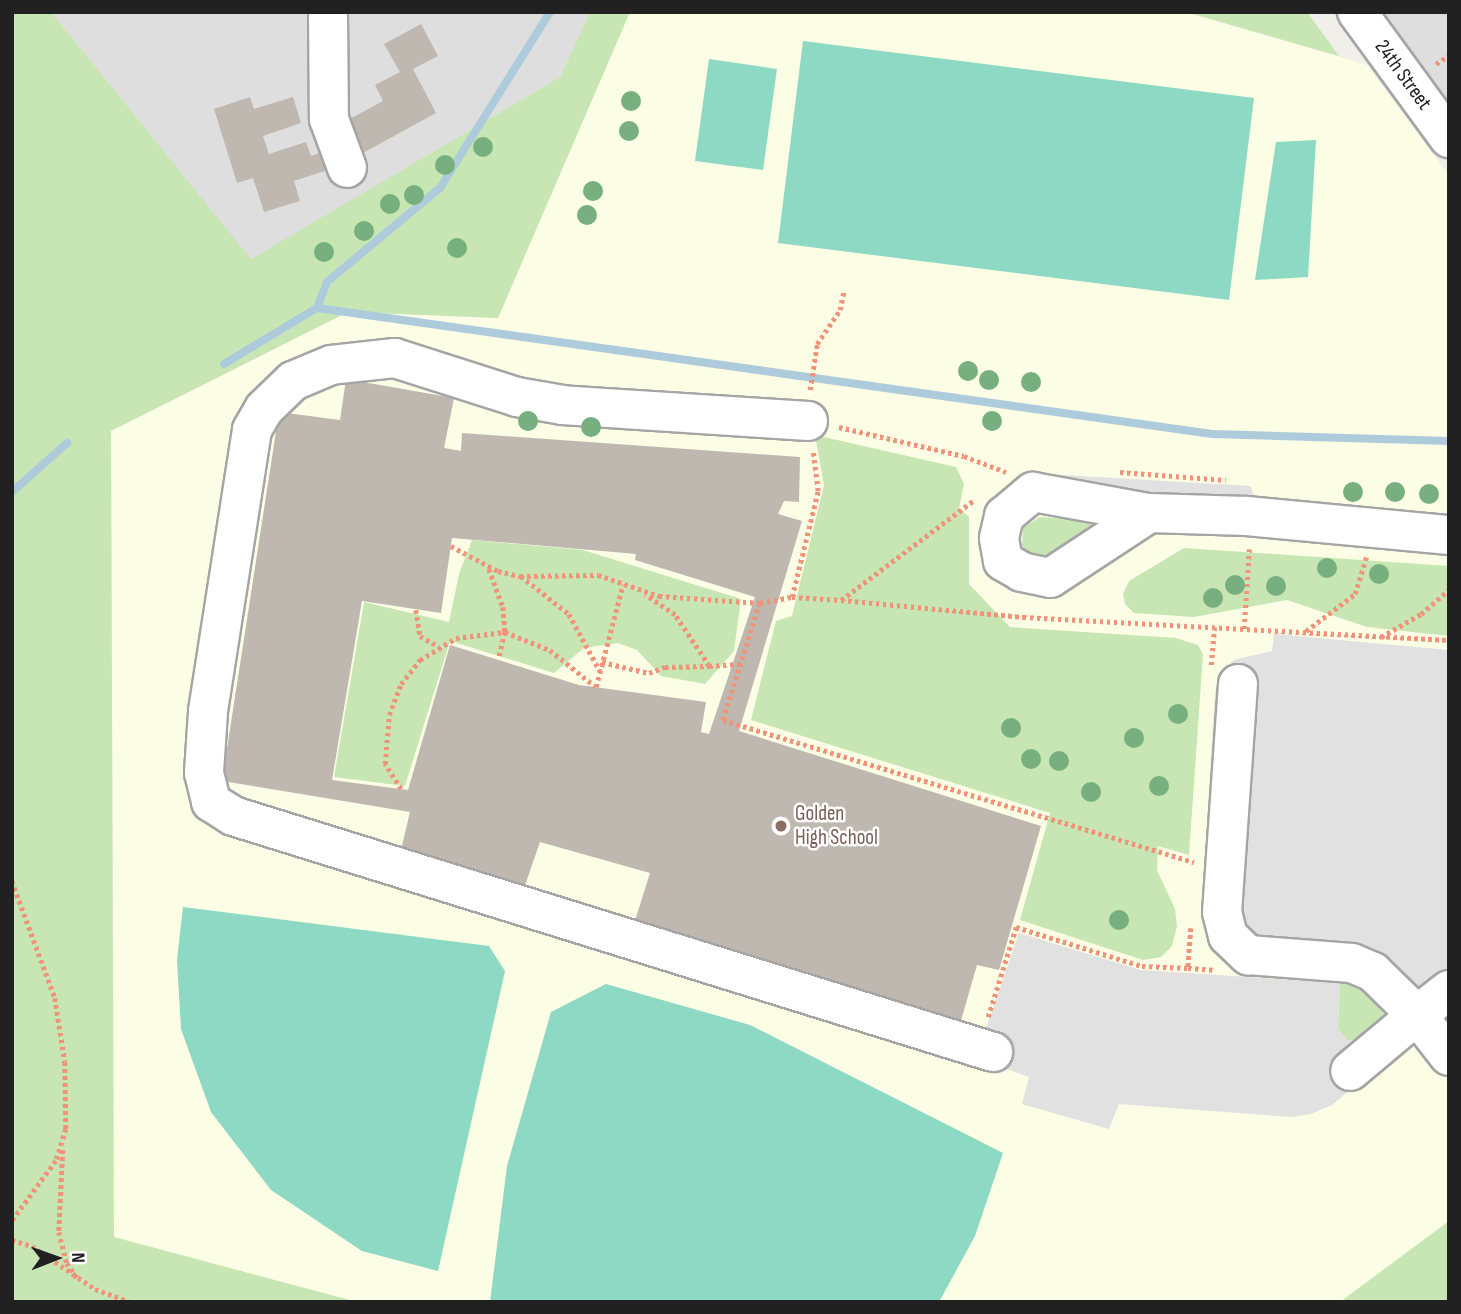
<!DOCTYPE html>
<html>
<head>
<meta charset="utf-8">
<style>
	body { margin:0 }
	#map { position:relative; width:1461px; height:1314px; overflow:hidden; background:#f1efe9; font-family:"Sofia Sans Condensed",sans-serif }
	div>[style] { position:absolute }
	[style*='--x'] { left:calc(var(--x)*1px); top:calc(var(--y)*1px); width:calc(var(--w)*1px); rotate:calc(var(--a)*1deg) }
	.residential>* { inset:0; background:#dfdede }
	.education>* { inset:0; background:#fbfde5 }
	.grass>* { inset:0; background:#c7e6b3 }
	.pitch>* { inset:0; background:#8dd9c4 }
	.parking>* { inset:0; background:#e1e1e1 }
	.stream>* { height:8px; margin:-4px; padding:0 4px; transform-origin:4px; border-radius:4px; background:#adcbdb }
	.building>* { inset:0; background:#beb8b1 }
	.path>* { height:4.5px; margin-top:-2.25px; transform-origin:0; background:repeating-linear-gradient(90deg,#f0937a 0 3.5px,transparent 0 7px) }
	.roads { filter:drop-shadow(2px 0 #a5a5a5) drop-shadow(-2px 0 #a5a5a5) drop-shadow(0 2px #a5a5a5) drop-shadow(0 -2px #a5a5a5) }
	.minor>* { height:38px; margin:-19px; padding:0 19px; transform-origin:19px; border-radius:19px; background:#fff }
	.trees>* { width:20px; height:20px; margin:-10px; border-radius:50%; background:#77af7f }
	.dots>* { width:19px; height:19px; translate:-50% -50%; box-sizing:border-box; border:4px solid #fff; border-radius:50% }
	span { translate:-50% -50%; white-space:nowrap; text-align:center; line-height:1.15; -webkit-text-stroke:5px #fff; paint-order:stroke }
	.street-label { font-size:21px; color:#212121 }
	.education-label { font-size:21px; color:#785e54 }
	.left { translate:0 -50%; text-align:left }
	.frame { position:absolute; inset:0; border:14px solid #212121; pointer-events:none }
	.north { position:absolute; left:21px; top:1223px; width:70px; height:70px; -webkit-text-stroke:5px #fff; paint-order:stroke; rotate:89deg; font-size:19px; font-weight:700; line-height:28px; text-align:center; color:#212121 }
	.north::after { content:''; display:block; margin:auto; width:24px; height:32px; background:#212121; clip-path:polygon(50% 0,100% 100%,50% 72%,0 100%) }
</style>
</head>
<body>
<div id="map">
	<div class="residential">
		<div style="clip-path:polygon(51px 12px,590px 12px,560px 77px,251px 260px)"></div>
		<div style="clip-path:polygon(1382px 12px,1449px 12px,1449px 104px,1410px 53px)"></div>
	</div>
	<div class="education">
		<div style="clip-path:polygon(629px 12px,1186px 12px,1367px 65px,1449px 175px,1449px 1221px,1340px 1302px,357px 1302px,114px 1238px,111px 430px,214px 373px,348px 312px,498px 318px)"></div>
	</div>
	<div class="grass">
		<div style="clip-path:polygon(12px 12px,51px 12px,251px 259px,560px 77px,590px 12px,630px 12px,498px 318px,348px 312px,111px 431px,114px 1237px,357px 1302px,12px 1302px)"></div>
		<div style="clip-path:polygon(1186px 12px,1307px 12px,1339px 56px)"></div>
		<div style="clip-path:polygon(815px 435px,956px 467px,964px 484px,959px 508px,969px 517px,969px 584px,1010px 627px,1176px 638px,1198px 645px,1203px 654px,1189px 855px,1158px 846px,1157px 870px,1175px 909px,1177px 926px,1172px 946px,1161px 957px,1143px 960px,1020px 920px,1050px 813px,751px 720px,776px 621px,792px 616px,824px 485px)"></div>
		<div style="clip-path:polygon(1040px 517px,1090px 521px,1094px 528px,1046px 562px,1025px 553px,1022px 546px,1023px 528px)"></div>
		<div style="clip-path:polygon(472px 540px,583px 550px,741px 599px,734px 651px,705px 684px,661px 676px,637px 650px,618px 643px,584px 648px,554px 673px,450px 641px,405px 786px,334px 777px,364px 602px,449px 622px,459px 574px)"></div>
		<div style="clip-path:polygon(1184px 548px,1449px 566px,1449px 636px,1367px 627px,1287px 600px,1194px 617px,1134px 613px,1125px 604px,1123px 594px,1129px 581px)"></div>
		<div style="clip-path:polygon(1340px 983px,1358px 984px,1366px 990px,1387px 1018px,1360px 1041px,1347px 1040px,1338px 1029px)"></div>
		<div style="clip-path:polygon(1449px 1221px,1449px 1302px,1340px 1302px)"></div>
	</div>
	<div class="pitch">
		<div style="clip-path:polygon(803px 41px,1254px 98px,1229px 300px,778px 243px)"></div>
		<div style="clip-path:polygon(709px 59px,777px 69px,763px 170px,695px 161px)"></div>
		<div style="clip-path:polygon(1316px 140px,1308px 277px,1255px 280px,1276px 142px)"></div>
		<div style="clip-path:polygon(183px 907px,489px 946px,505px 971px,438px 1271px,362px 1251px,271px 1190px,211px 1112px,181px 1029px,177px 960px)"></div>
		<div style="clip-path:polygon(606px 984px,750px 1025px,1003px 1153px,975px 1236px,939px 1302px,490px 1302px,507px 1166px,551px 1012px)"></div>
	</div>
	<div class="parking">
		<div style="clip-path:polygon(1046px 474px,1251px 486px,1255px 500px,1044px 485px)"></div>
		<div style="clip-path:polygon(1274px 634px,1449px 650px,1449px 1080px,1414px 1036px,1332px 1105px,1311px 1114px,1291px 1117px,1119px 1104px,1109px 1129px,1022px 1104px,1029px 1077px,976px 1058px,1019px 933px,1141px 970px,1340px 983px,1338px 1029px,1347px 1040px,1361px 1041px,1393px 1012px,1365px 976px,1260px 965px,1212px 896px,1204px 874px,1215px 692px,1224px 670px,1234px 660px,1272px 651px)"></div>
	</div>
	<div class="stream">
		<div style="--x:317;--y:308;--w:28;--a:-69"></div>
		<div style="--x:327;--y:282;--w:147;--a:-39.8"></div>
		<div style="--x:440;--y:188;--w:208;--a:-58"></div>
		<div style="--x:224;--y:364;--w:109;--a:-31.1"></div>
		<div style="--x:317;--y:308;--w:904;--a:8.01"></div>
		<div style="--x:1212;--y:434;--w:237;--a:1.7"></div>
		<div style="--x:12;--y:492;--w:74;--a:-41.7"></div>
	</div>
	<div class="building">
		<div style="clip-path:polygon(421px 24px,438px 56px,413px 69px,436px 113px,363px 153px,346px 121px,383px 101px,375px 85px,400px 72px,384px 44px)"></div>
		<div style="clip-path:polygon(250px 97px,254px 109px,293px 97px,301px 123px,263px 136px,269px 154px,306px 142px,311px 156px,323px 152px,328px 170px,294px 181px,300px 201px,264px 212px,253px 178px,237px 183px,214px 109px)"></div>
		<div style="clip-path:polygon(evenodd,346px 379px,454px 398px,444px 448px,461px 451px,462px 433px,800px 457px,799px 502px,784px 501px,778px 514px,802px 521px,739px 731px,1041px 826px,999px 970px,977px 965px,960px 1024px,634px 924px,650px 873px,540px 842px,523px 891px,400px 854px,410px 812px,222px 781px,279px 412px,340px 420px,346px 379px,452px 538px,636px 554px,635px 560px,755px 597px,709px 734px,701px 732px,706px 702px,579px 685px,450px 645px,408px 790px,332px 780px,362px 601px,441px 613px,452px 538px)"></div>
	</div>
	<div class="path">
		<div style="--x:1436;--y:64;--w:16;--a:-35"></div>
		<div style="--x:810;--y:390;--w:47;--a:-81.3"></div>
		<div style="--x:817;--y:344;--w:41;--a:-55.9"></div>
		<div style="--x:840;--y:310;--w:20;--a:-79"></div>
		<div style="--x:839;--y:427;--w:128;--a:13.1"></div>
		<div style="--x:964;--y:456;--w:45;--a:20.9"></div>
		<div style="--x:1120;--y:472;--w:106;--a:4.3"></div>
		<div style="--x:451;--y:546;--w:53;--a:28"></div>
		<div style="--x:498;--y:571;--w:23;--a:13"></div>
		<div style="--x:520;--y:576;--w:78;--a:-0.7"></div>
		<div style="--x:598;--y:575;--w:65;--a:19"></div>
		<div style="--x:659;--y:596;--w:101;--a:4"></div>
		<div style="--x:760;--y:603;--w:33;--a:-11"></div>
		<div style="--x:792;--y:597;--w:49;--a:3.5"></div>
		<div style="--x:841;--y:600;--w:183;--a:5.3"></div>
		<div style="--x:1023;--y:617;--w:427;--a:3.1"></div>
		<div style="--x:489;--y:569;--w:40;--a:69.8"></div>
		<div style="--x:503;--y:607;--w:25;--a:85"></div>
		<div style="--x:505;--y:632;--w:26;--a:103"></div>
		<div style="--x:521;--y:576;--w:61;--a:38.4"></div>
		<div style="--x:569;--y:614;--w:65;--a:61.5"></div>
		<div style="--x:792;--y:597;--w:109;--a:-76.2"></div>
		<div style="--x:818;--y:491;--w:41;--a:-97"></div>
		<div style="--x:841;--y:600;--w:166;--a:-36.9"></div>
		<div style="--x:760;--y:603;--w:123;--a:107.5"></div>
		<div style="--x:723;--y:720;--w:492;--a:16.8"></div>
		<div style="--x:416;--y:610;--w:26;--a:81"></div>
		<div style="--x:420;--y:636;--w:21;--a:29"></div>
		<div style="--x:1244;--y:629;--w:80;--a:-86.4"></div>
		<div style="--x:1306;--y:631;--w:61;--a:-37.1"></div>
		<div style="--x:1355;--y:594;--w:39;--a:-73"></div>
		<div style="--x:1381;--y:637;--w:46;--a:-29.9"></div>
		<div style="--x:1421;--y:614;--w:37;--a:-41"></div>
		<div style="--x:602;--y:662;--w:48;--a:13.2"></div>
		<div style="--x:649;--y:673;--w:17;--a:-21"></div>
		<div style="--x:665;--y:667;--w:44;--a:-1.3"></div>
		<div style="--x:709;--y:666;--w:61;--a:-123.7"></div>
		<div style="--x:675;--y:615;--w:36;--a:-146"></div>
		<div style="--x:1211;--y:665;--w:38;--a:-85"></div>
		<div style="--x:709;--y:666;--w:31;--a:-4"></div>
		<div style="--x:401;--y:789;--w:30;--a:-123"></div>
		<div style="--x:385;--y:764;--w:49;--a:-85.3"></div>
		<div style="--x:389;--y:715;--w:33;--a:-69"></div>
		<div style="--x:401;--y:684;--w:31;--a:-52"></div>
		<div style="--x:420;--y:660;--w:42;--a:-31.4"></div>
		<div style="--x:456;--y:638;--w:49;--a:-7"></div>
		<div style="--x:505;--y:632;--w:48;--a:21.8"></div>
		<div style="--x:550;--y:650;--w:59;--a:38.8"></div>
		<div style="--x:596;--y:687;--w:106;--a:-75.3"></div>
		<div style="--x:12;--y:881;--w:125;--a:69.8"></div>
		<div style="--x:55;--y:998;--w:65;--a:81.1"></div>
		<div style="--x:65;--y:1062;--w:67;--a:89.1"></div>
		<div style="--x:66;--y:1129;--w:34;--a:107"></div>
		<div style="--x:56;--y:1161;--w:74;--a:126.3"></div>
		<div style="--x:1191;--y:928;--w:40;--a:94.3"></div>
		<div style="--x:1188;--y:968;--w:28;--a:4"></div>
		<div style="--x:988;--y:1017;--w:94;--a:-72.7"></div>
		<div style="--x:1016;--y:927;--w:132;--a:17.2"></div>
		<div style="--x:1142;--y:966;--w:46;--a:2.5"></div>
		<div style="--x:63;--y:1150;--w:82;--a:92.8"></div>
		<div style="--x:59;--y:1232;--w:32;--a:76"></div>
		<div style="--x:67;--y:1263;--w:18;--a:56"></div>
		<div style="--x:12;--y:1240;--w:21;--a:17"></div>
		<div style="--x:32;--y:1246;--w:76;--a:34.3"></div>
		<div style="--x:95;--y:1289;--w:37;--a:20"></div>
	</div>
	<div class="roads">
		<div class="minor">
			<div style="--x:328;--y:12;--w:107;--a:89.5"></div>
			<div style="--x:329;--y:119;--w:52;--a:69.8"></div>
			<div style="--x:1357;--y:12;--w:156;--a:53.9"></div>
			<div style="--x:808;--y:421;--w:246;--a:-176.3"></div>
			<div style="--x:563;--y:405;--w:47;--a:-170.1"></div>
			<div style="--x:517;--y:397;--w:128;--a:-162.3"></div>
			<div style="--x:395;--y:358;--w:64;--a:173.8"></div>
			<div style="--x:331;--y:365;--w:41;--a:157.2"></div>
			<div style="--x:293;--y:381;--w:40;--a:136"></div>
			<div style="--x:264;--y:409;--w:24;--a:120"></div>
			<div style="--x:252;--y:430;--w:285;--a:98.9"></div>
			<div style="--x:208;--y:712;--w:61;--a:93.8"></div>
			<div style="--x:204;--y:773;--w:30;--a:76"></div>
			<div style="--x:211;--y:802;--w:26;--a:32"></div>
			<div style="--x:233;--y:816;--w:796;--a:17.25"></div>
			<div style="--x:1149;--y:513;--w:118;--a:146.7"></div>
			<div style="--x:1050;--y:578;--w:29;--a:-168"></div>
			<div style="--x:1022;--y:572;--w:22;--a:-150"></div>
			<div style="--x:1003;--y:561;--w:23;--a:-100"></div>
			<div style="--x:999;--y:538;--w:23;--a:-77"></div>
			<div style="--x:1004;--y:516;--w:38;--a:-40"></div>
			<div style="--x:1033;--y:492;--w:118;--a:10.3"></div>
			<div style="--x:1149;--y:513;--w:98;--a:1.8"></div>
			<div style="--x:1247;--y:516;--w:203;--a:5.4"></div>
			<div style="--x:1238;--y:684;--w:229;--a:94"></div>
			<div style="--x:1222;--y:912;--w:25;--a:76"></div>
			<div style="--x:1228;--y:936;--w:28;--a:44"></div>
			<div style="--x:1248;--y:955;--w:104;--a:4.4"></div>
			<div style="--x:1352;--y:963;--w:23;--a:23"></div>
			<div style="--x:1373;--y:972;--w:62;--a:44.3"></div>
			<div style="--x:1417;--y:1015;--w:87;--a:140.1"></div>
			<div style="--x:1449;--y:990;--w:41;--a:142"></div>
			<div style="--x:1417;--y:1015;--w:52;--a:52"></div>
		</div>
	</div>
	<div class="trees">
		<div style="left:631px;top:101px"></div>
		<div style="left:629px;top:131px"></div>
		<div style="left:483px;top:147px"></div>
		<div style="left:445px;top:165px"></div>
		<div style="left:593px;top:191px"></div>
		<div style="left:414px;top:195px"></div>
		<div style="left:390px;top:204px"></div>
		<div style="left:587px;top:215px"></div>
		<div style="left:364px;top:231px"></div>
		<div style="left:457px;top:248px"></div>
		<div style="left:324px;top:252px"></div>
		<div style="left:968px;top:371px"></div>
		<div style="left:989px;top:380px"></div>
		<div style="left:1031px;top:382px"></div>
		<div style="left:528px;top:421px"></div>
		<div style="left:992px;top:421px"></div>
		<div style="left:591px;top:427px"></div>
		<div style="left:1353px;top:492px"></div>
		<div style="left:1395px;top:492px"></div>
		<div style="left:1429px;top:494px"></div>
		<div style="left:1327px;top:568px"></div>
		<div style="left:1379px;top:574px"></div>
		<div style="left:1235px;top:585px"></div>
		<div style="left:1276px;top:586px"></div>
		<div style="left:1213px;top:598px"></div>
		<div style="left:1178px;top:714px"></div>
		<div style="left:1011px;top:728px"></div>
		<div style="left:1134px;top:738px"></div>
		<div style="left:1031px;top:759px"></div>
		<div style="left:1059px;top:761px"></div>
		<div style="left:1159px;top:786px"></div>
		<div style="left:1091px;top:792px"></div>
		<div style="left:1119px;top:920px"></div>
	</div>
	<div class="dots">
		<div style="left:781px;top:826px;background:#8d6e63"></div>
	</div>
	<div class="street-label">
		<span style="left:1403px;top:75px;rotate:54deg">24th Street</span>
	</div>
	<div class="education-label">
		<span class="left" style="left:795px;top:826px">Golden<br>High School</span>
	</div>
	<div class="frame"></div>
	<div class="north">N</div>
</div>
</body>
</html>
